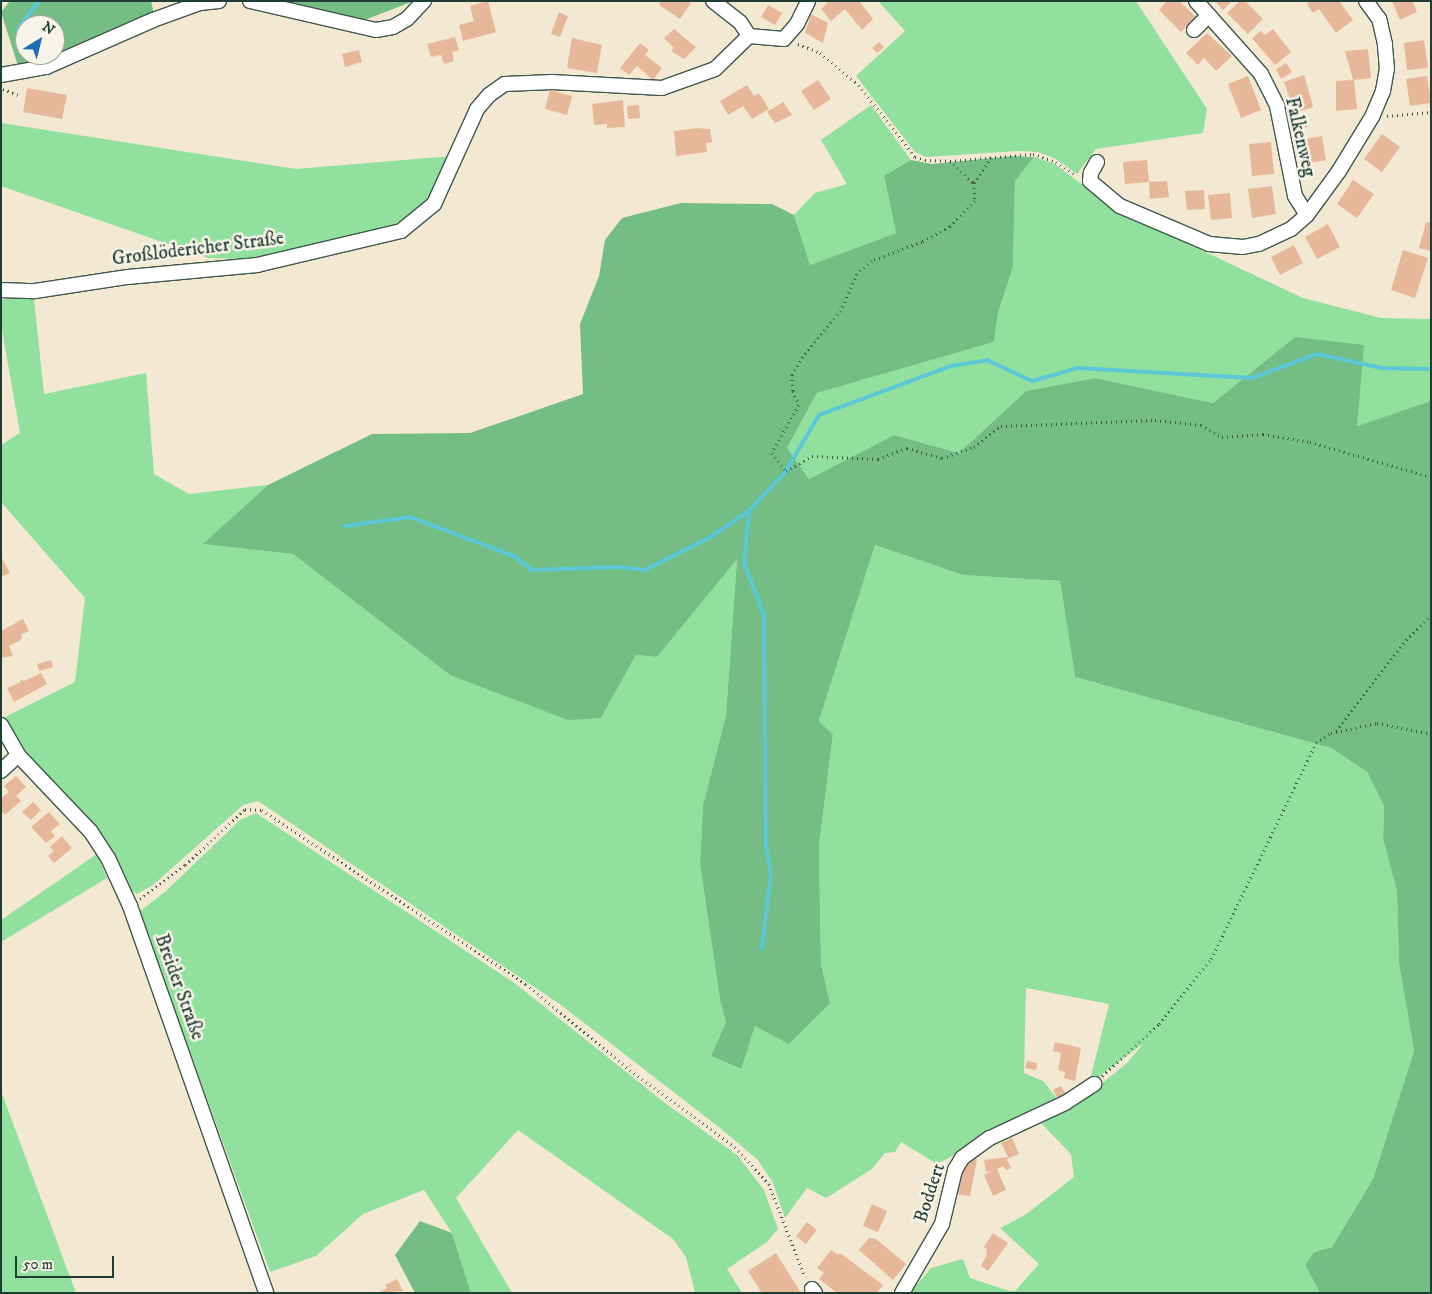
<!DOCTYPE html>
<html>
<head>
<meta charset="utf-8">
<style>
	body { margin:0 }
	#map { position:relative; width:1432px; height:1294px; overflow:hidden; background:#f3e9d3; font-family:"IM FELL DW Pica",serif }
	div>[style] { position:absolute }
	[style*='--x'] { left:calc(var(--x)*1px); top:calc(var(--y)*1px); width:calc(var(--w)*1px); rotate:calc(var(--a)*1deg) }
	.green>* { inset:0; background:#91e09e }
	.forest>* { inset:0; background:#74be85 }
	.stream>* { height:4px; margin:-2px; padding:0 2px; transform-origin:2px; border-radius:2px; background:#5cc7d6 }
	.building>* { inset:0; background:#e6b899 }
	.path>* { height:2.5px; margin-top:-1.25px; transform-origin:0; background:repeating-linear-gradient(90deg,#3f574c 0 1px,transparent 0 5px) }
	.roads { filter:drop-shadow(1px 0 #3f574c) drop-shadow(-1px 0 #3f574c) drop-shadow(0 1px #3f574c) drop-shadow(0 -1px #3f574c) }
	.minor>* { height:14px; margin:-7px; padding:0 7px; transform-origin:7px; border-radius:7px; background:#fff }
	span { translate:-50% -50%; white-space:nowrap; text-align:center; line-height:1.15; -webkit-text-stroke:5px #f7f3e8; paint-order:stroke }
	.street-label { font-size:19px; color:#1f3d34 }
	.frame { position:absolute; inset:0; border:2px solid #1f3d34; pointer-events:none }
	.north { position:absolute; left:15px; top:15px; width:50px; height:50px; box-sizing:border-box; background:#f7f3e8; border:1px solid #a1aaa0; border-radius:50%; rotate:36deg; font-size:14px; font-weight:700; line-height:20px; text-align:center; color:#1f3d34 }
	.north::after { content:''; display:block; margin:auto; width:18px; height:22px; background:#1f6fb2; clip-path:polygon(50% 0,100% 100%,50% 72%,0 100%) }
	.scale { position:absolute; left:15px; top:1256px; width:99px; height:22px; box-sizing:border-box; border:2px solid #1f3d34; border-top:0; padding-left:6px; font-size:15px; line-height:18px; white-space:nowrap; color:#1f3d34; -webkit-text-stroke:4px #f7f3e8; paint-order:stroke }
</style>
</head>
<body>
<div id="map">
	<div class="green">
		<div style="clip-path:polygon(878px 1px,1136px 1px,1207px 109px,1203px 133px,1096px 149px,1077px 174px,1056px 159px,1038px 152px,1019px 151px,926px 157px,915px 152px,856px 76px,905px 31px)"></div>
		<div style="clip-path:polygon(871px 105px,911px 160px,884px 177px,896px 233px,810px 265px,794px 215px,815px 193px,847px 184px,821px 140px)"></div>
		<div style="clip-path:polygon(1px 123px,296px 169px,451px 156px,436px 190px,417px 213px,387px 228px,247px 259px,208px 258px,1px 186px)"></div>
		<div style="clip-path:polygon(1034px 157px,1055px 164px,1116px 210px,1303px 298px,1381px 318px,1431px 319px,1431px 401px,1357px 426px,1295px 337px,1213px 403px,1095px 378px,1026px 391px,959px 453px,894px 435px,809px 479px,787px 448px,817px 393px,994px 342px,998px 313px,1013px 267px,1015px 181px)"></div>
		<div style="clip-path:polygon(1px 299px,34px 299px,44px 394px,146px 373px,154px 474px,189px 494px,268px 485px,204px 544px,293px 554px,450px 675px,601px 718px,636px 655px,657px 657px,737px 558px,726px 715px,703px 805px,700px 864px,720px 1000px,726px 1022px,711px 1056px,740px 1069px,755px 1026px,830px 1003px,821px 964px,819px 845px,833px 736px,819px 721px,875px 545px,963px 575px,1060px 581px,1075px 677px,1331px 748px,1367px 772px,1384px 806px,1383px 839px,1397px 891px,1399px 963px,1414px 1051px,1373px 1179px,1332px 1247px,1314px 1252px,1305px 1265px,1320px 1293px,910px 1293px,931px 1268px,963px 1259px,970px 1278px,1009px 1291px,1015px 1291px,1039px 1264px,1000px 1228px,1025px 1215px,1074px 1177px,1071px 1154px,1038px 1120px,1085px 1097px,1127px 1063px,1144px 1043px,1089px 1084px,1109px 1004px,1026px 988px,1024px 1073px,1043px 1081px,1059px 1101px,937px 1164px,901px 1142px,895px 1152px,885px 1153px,872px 1169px,826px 1198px,807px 1188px,785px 1218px,773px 1183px,758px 1160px,720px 1128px,561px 1005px,258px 801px,243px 805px,153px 885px,137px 894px,126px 887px,104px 839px,25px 750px,5px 717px,75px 682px,85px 598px,1px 502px,1px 445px,20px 433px,1px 324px)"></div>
		<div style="clip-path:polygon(256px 813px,516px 984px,665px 1103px,737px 1155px,764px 1190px,778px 1229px,767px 1242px,727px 1269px,742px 1293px,695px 1293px,686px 1257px,673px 1239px,518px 1130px,456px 1198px,512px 1293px,471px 1293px,452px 1233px,424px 1190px,363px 1214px,316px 1256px,270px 1272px,139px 912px,165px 892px,240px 820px)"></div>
		<div style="clip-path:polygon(97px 854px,107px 878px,1px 942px,1px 920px)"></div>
		<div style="clip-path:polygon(1px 1091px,76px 1293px,1px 1293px)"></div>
	</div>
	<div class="forest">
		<div style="clip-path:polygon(evenodd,10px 1px,151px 1px,154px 14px,44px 63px,19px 69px,1px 12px,10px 1px,25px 25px,55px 25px,55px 55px,25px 55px,25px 25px)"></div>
		<div style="clip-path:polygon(271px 1px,414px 1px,362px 21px)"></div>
		<div style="clip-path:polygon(1013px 156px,1034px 157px,1015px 181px,1013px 267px,998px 313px,994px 342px,817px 393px,787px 448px,809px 479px,894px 435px,959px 453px,1026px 391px,1095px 378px,1213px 403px,1295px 337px,1364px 345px,1357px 426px,1431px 401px,1431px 1293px,1320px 1293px,1305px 1265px,1314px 1252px,1332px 1247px,1373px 1179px,1414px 1051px,1399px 963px,1397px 891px,1383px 839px,1384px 806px,1367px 772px,1331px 748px,1075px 677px,1060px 581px,963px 575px,875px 545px,819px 721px,833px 735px,819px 845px,821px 964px,830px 1003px,789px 1044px,755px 1026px,741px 1069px,711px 1056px,726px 1022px,720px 1000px,700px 864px,703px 805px,726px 715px,737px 559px,657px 657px,636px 655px,601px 718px,568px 720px,450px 675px,293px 554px,203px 544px,268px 485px,372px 434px,470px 433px,583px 394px,580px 324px,599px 276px,605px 240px,622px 218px,681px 203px,772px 204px,794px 215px,810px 265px,896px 233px,884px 176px,911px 160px,932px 164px)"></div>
		<div style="clip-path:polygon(420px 1221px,452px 1233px,471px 1293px,415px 1293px,395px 1255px)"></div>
	</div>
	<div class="stream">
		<div style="--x:23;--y:55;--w:26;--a:-103"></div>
		<div style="--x:17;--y:30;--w:36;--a:-53"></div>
		<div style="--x:345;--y:526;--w:66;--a:-7.9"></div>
		<div style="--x:410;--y:517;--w:111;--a:20.6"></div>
		<div style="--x:514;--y:556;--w:23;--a:38"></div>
		<div style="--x:532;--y:570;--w:84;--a:-2"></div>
		<div style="--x:616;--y:567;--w:29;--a:6"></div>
		<div style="--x:645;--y:570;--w:72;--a:-26.6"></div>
		<div style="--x:709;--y:538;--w:48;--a:-34"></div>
		<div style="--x:762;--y:948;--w:75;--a:-83.1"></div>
		<div style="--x:771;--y:874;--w:29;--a:-100"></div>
		<div style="--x:766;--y:845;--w:230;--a:-90.5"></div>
		<div style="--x:764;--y:615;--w:56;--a:-111"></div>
		<div style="--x:744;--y:563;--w:52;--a:-84.5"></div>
		<div style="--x:749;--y:511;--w:54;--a:-47.2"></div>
		<div style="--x:786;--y:471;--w:65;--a:-59.5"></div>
		<div style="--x:819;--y:415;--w:141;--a:-20.4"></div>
		<div style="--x:951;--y:366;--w:36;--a:-9"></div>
		<div style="--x:987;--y:360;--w:50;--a:25"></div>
		<div style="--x:1032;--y:381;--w:48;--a:-15.8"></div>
		<div style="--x:1078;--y:368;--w:174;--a:3.3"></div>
		<div style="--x:1252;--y:378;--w:69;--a:-20.3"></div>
		<div style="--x:1317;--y:354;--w:66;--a:12.3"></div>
		<div style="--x:1381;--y:368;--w:50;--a:1.1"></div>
	</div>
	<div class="building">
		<div style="clip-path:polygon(488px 1px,496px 32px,463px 41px,459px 25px,474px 21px,470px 6px)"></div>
		<div style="clip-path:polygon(661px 1px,688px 1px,691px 3px,680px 19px,659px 5px)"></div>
		<div style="clip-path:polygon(829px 1px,859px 1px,873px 19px,862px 30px,845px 9px,831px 21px,821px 9px)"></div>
		<div style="clip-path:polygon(1167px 1px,1179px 1px,1196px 17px,1181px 32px,1159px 10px)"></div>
		<div style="clip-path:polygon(1215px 1px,1232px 1px,1223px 10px)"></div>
		<div style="clip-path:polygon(1240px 1px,1245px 1px,1263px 19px,1248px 34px,1227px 13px)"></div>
		<div style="clip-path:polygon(1310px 1px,1339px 1px,1353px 20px,1336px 33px,1319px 9px,1313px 13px,1307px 4px)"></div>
		<div style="clip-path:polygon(1392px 1px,1412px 1px,1417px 12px,1400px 20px)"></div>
		<div style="clip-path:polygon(768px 5px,782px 13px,775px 25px,761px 17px)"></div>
		<div style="clip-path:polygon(559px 12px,568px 16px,560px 37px,551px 34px)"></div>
		<div style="clip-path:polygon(811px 14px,828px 23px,823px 43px,805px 33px)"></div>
		<div style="clip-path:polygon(674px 29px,696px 47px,684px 59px,671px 51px,674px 48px,664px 38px)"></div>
		<div style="clip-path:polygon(1273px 29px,1291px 52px,1275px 65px,1252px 38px,1261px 31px,1265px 35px)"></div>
		<div style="clip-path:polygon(1207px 33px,1232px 56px,1216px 71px,1204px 58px,1198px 65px,1186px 53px)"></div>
		<div style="clip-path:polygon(455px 37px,459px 50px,452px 52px,454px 61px,444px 64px,441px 55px,431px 57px,427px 44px)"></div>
		<div style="clip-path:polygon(572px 38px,602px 45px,597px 73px,567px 68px)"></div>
		<div style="clip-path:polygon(1424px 40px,1428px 68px,1407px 70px,1404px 43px)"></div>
		<div style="clip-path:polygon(879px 42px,884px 47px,877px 53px,872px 48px)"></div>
		<div style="clip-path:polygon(640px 43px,649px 50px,645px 55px,662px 68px,653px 80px,637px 66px,629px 75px,620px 68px)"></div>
		<div style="clip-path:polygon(1368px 49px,1371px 78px,1354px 80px,1357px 109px,1336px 111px,1336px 81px,1353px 80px,1345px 51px)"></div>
		<div style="clip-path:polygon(359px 50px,362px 62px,345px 67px,342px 54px)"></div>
		<div style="clip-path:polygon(1286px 63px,1292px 72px,1281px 79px,1276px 69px)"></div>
		<div style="clip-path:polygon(1304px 75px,1313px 107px,1295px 113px,1284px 82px)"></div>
		<div style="clip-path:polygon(1248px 76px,1261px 110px,1241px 118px,1228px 84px)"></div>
		<div style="clip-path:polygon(1427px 76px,1431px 103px,1410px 106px,1406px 79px)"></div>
		<div style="clip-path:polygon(818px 80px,831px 99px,814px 110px,801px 91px)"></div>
		<div style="clip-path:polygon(747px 85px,754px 96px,759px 93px,769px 109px,752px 119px,743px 106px,728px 115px,720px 101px)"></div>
		<div style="clip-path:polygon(27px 88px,67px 95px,62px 119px,23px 112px)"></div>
		<div style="clip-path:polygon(550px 90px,572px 96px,567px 115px,545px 109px)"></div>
		<div style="clip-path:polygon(623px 100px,625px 127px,607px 128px,607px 124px,594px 125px,592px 104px)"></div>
		<div style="clip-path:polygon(783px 102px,792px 115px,775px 123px,767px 112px)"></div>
		<div style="clip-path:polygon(639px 105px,640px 118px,628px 119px,627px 106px)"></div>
		<div style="clip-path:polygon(1302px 116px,1308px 127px,1291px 129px,1290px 117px)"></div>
		<div style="clip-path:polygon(697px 128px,710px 129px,712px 142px,706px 143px,707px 152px,676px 156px,674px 131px)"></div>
		<div style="clip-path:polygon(1382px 134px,1400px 147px,1382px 172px,1364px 159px)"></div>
		<div style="clip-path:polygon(1322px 136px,1326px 160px,1305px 164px,1300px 140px)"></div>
		<div style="clip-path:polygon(1271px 142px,1274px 174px,1252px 176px,1249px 144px)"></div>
		<div style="clip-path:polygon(1147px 160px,1149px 182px,1125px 184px,1123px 162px)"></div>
		<div style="clip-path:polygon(1353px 180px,1374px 194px,1357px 218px,1337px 204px)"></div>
		<div style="clip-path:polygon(1167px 181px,1169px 197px,1150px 199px,1149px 182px)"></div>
		<div style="clip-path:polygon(1272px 186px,1276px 214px,1252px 218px,1248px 189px)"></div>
		<div style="clip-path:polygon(1204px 190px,1205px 209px,1187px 210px,1185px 191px)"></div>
		<div style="clip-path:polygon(1230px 193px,1232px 218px,1211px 220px,1208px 195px)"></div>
		<div style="clip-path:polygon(1426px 222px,1431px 223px,1431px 251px,1419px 248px)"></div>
		<div style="clip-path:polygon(1328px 224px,1340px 247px,1317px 259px,1305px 237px)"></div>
		<div style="clip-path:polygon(1294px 245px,1303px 263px,1280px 275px,1271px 257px)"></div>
		<div style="clip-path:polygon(1403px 250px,1428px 258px,1415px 298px,1391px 290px)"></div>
		<div style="clip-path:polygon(1px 556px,10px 573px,1px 577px)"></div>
		<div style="clip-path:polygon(23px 619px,29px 631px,22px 634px,21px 640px,9px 646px,13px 656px,1px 658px,1px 631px)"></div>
		<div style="clip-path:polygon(51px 660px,53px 667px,39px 671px,37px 664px)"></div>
		<div style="clip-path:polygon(41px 673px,47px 684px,14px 702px,7px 688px,21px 682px,20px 679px,24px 681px)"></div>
		<div style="clip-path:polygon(16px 776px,26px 787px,16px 796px,21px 801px,5px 815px,1px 810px,1px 798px,9px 792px,4px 786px)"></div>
		<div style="clip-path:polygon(33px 802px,41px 810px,31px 820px,22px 812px)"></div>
		<div style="clip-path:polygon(49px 812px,60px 824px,51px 831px,55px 836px,46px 843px,31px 827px)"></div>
		<div style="clip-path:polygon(62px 836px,72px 848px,54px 863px,48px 856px,54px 851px,50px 847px)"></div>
		<div style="clip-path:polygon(1055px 1042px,1081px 1048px,1075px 1081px,1064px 1078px,1065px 1072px,1058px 1070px,1061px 1053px,1053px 1051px)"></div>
		<div style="clip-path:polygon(1027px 1061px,1037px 1063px,1036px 1070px,1025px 1068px)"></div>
		<div style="clip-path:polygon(1061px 1086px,1067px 1096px,1059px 1101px,1053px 1090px)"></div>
		<div style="clip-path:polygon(1012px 1138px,1019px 1154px,1007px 1159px,1011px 1168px,1006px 1170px,1003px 1166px,997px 1169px,1006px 1190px,993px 1196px,984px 1175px,992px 1171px,986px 1172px,984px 1160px,1008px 1157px,1001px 1143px)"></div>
		<div style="clip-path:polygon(967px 1158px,977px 1159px,970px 1196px,957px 1194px)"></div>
		<div style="clip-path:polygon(872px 1204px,887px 1211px,878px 1232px,863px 1226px)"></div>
		<div style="clip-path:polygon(807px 1222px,817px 1230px,806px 1244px,796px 1236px)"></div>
		<div style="clip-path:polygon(993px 1233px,1008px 1243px,988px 1271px,981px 1266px,986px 1256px,987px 1249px,984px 1247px)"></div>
		<div style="clip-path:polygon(869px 1238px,876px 1239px,906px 1264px,893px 1280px,859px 1250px)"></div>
		<div style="clip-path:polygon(831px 1250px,838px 1255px,840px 1253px,883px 1285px,877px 1293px,837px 1293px,819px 1279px,824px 1273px,817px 1268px)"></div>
		<div style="clip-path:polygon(776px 1253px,801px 1293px,762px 1293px,748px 1271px)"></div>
		<div style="clip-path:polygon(397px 1279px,403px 1291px,378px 1293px,387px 1288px,385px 1285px)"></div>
	</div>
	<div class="path">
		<div style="--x:798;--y:44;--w:24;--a:22"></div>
		<div style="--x:820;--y:53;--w:50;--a:39.4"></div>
		<div style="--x:859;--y:85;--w:91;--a:52.1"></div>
		<div style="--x:915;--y:157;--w:10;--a:17"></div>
		<div style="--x:925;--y:160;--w:25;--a:2"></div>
		<div style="--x:950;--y:161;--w:83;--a:-4.8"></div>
		<div style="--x:1033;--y:154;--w:24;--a:19"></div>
		<div style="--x:1056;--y:162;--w:25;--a:34"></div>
		<div style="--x:3;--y:89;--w:16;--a:22"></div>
		<div style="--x:1387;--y:116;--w:44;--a:-5.2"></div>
		<div style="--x:950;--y:161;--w:33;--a:43"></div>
		<div style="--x:974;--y:183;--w:18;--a:87"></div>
		<div style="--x:975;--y:201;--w:36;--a:134"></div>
		<div style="--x:950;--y:227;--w:32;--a:152"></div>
		<div style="--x:922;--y:242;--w:53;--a:159.2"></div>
		<div style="--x:872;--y:261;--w:20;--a:139"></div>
		<div style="--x:857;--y:274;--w:40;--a:113.4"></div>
		<div style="--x:841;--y:311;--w:60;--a:129.6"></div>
		<div style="--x:803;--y:357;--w:21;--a:121"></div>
		<div style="--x:792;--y:375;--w:16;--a:86"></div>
		<div style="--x:793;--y:391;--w:15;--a:67"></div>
		<div style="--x:799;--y:405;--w:55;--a:119.4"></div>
		<div style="--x:772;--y:453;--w:23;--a:52"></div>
		<div style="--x:786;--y:471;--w:30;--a:-30"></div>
		<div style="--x:812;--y:456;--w:66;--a:2.6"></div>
		<div style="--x:878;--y:459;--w:31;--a:-21"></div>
		<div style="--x:907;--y:448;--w:36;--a:16"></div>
		<div style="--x:942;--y:458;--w:34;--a:-19"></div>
		<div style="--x:974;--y:447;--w:34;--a:-38"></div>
		<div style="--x:1001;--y:426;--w:154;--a:-2.2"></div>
		<div style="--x:1155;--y:420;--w:46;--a:6.2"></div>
		<div style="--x:1201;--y:425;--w:24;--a:30"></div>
		<div style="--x:1222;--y:437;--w:41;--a:-4.2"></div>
		<div style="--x:1263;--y:434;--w:48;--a:9.7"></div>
		<div style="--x:1310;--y:442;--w:126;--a:16.1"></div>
		<div style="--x:974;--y:183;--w:33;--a:-57"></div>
		<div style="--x:1336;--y:731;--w:115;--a:-52.4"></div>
		<div style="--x:1406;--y:640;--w:35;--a:-45"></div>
		<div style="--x:140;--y:899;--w:56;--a:-37.1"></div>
		<div style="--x:185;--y:865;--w:82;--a:-43"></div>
		<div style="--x:245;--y:809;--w:17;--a:3"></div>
		<div style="--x:262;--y:810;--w:316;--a:33.4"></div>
		<div style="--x:526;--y:984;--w:135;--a:39.6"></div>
		<div style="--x:630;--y:1070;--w:130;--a:36.3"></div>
		<div style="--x:735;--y:1147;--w:50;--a:47.4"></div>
		<div style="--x:769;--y:1184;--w:100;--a:68.8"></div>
		<div style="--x:1102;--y:1076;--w:77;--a:-42.4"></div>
		<div style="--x:1159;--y:1024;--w:83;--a:-51.3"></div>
		<div style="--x:1211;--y:959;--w:240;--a:-64.1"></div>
		<div style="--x:1316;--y:743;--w:18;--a:-34"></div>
		<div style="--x:1331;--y:733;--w:47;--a:-12.3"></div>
		<div style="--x:1377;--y:723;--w:55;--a:11.5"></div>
	</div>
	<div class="roads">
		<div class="minor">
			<div style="--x:250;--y:1;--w:129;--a:13"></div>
			<div style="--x:376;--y:30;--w:17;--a:-10"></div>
			<div style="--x:393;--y:27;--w:16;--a:-30"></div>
			<div style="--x:407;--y:19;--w:25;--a:-47"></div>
			<div style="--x:713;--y:1;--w:34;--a:38"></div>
			<div style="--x:740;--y:22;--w:17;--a:57"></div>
			<div style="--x:1196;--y:1;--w:98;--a:48.3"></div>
			<div style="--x:1261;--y:74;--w:36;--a:63"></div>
			<div style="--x:1277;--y:106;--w:92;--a:78.7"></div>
			<div style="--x:1295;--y:196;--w:22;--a:58"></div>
			<div style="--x:1194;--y:30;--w:21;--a:-45"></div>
			<div style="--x:1;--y:75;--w:46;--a:-10.1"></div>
			<div style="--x:46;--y:67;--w:117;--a:-23.7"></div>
			<div style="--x:153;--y:20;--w:50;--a:-19.9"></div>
			<div style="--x:200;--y:3;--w:19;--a:-6"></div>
			<div style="--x:1097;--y:162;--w:13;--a:119"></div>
			<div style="--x:1091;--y:173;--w:8;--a:97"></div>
			<div style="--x:1090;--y:181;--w:39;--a:40"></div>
			<div style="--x:1120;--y:206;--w:97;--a:23.1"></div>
			<div style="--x:1209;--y:244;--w:34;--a:5"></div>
			<div style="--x:1243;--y:247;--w:16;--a:-11"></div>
			<div style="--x:1259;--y:244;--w:35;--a:-25"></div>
			<div style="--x:1291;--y:229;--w:21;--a:-41"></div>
			<div style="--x:1307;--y:215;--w:54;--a:-54"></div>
			<div style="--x:1339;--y:171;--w:63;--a:-58.6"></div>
			<div style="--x:1372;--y:117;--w:28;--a:-67"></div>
			<div style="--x:1383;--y:91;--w:22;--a:-80"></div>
			<div style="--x:1387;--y:69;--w:25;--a:-95"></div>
			<div style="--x:1385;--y:44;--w:26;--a:-103"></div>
			<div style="--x:1379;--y:19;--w:22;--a:-126"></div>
			<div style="--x:1;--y:290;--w:34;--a:2"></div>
			<div style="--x:35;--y:291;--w:94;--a:-8.6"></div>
			<div style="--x:128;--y:277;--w:130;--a:-5.3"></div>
			<div style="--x:257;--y:265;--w:148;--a:-13.3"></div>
			<div style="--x:401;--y:231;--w:43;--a:-39.3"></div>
			<div style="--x:434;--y:204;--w:104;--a:-65.6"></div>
			<div style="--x:477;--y:109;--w:18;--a:-49"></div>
			<div style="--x:489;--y:95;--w:19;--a:-35"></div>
			<div style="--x:505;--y:84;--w:47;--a:-2.4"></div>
			<div style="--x:552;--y:82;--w:110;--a:3.1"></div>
			<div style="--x:662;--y:88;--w:56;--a:-19.7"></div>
			<div style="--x:715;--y:69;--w:47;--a:-44.1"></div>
			<div style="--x:749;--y:36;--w:35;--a:5"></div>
			<div style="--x:784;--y:39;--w:20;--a:-49"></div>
			<div style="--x:797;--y:24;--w:25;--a:-64"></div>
			<div style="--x:1;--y:725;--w:34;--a:60"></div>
			<div style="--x:18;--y:755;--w:106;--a:46.5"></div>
			<div style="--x:91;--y:832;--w:31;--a:57"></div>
			<div style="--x:108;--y:858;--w:53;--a:65.4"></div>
			<div style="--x:130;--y:906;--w:410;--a:70.6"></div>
			<div style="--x:1;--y:771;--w:23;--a:-43"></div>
			<div style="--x:812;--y:1289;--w:5;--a:53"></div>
			<div style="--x:902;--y:1293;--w:80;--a:-59.9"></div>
			<div style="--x:942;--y:1224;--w:56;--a:-76.5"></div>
			<div style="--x:955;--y:1170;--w:14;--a:-60"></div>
			<div style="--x:962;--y:1158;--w:34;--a:-36"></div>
			<div style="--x:990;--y:1138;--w:83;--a:-25"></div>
			<div style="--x:1065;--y:1103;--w:35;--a:-33"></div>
		</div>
	</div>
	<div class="street-label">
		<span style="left:1300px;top:137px;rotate:77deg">Falkenweg</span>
		<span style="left:198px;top:249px;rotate:-7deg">Großlödericher Straße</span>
		<span style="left:179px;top:987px;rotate:70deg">Breider Straße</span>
		<span style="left:930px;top:1193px;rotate:-72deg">Boddert</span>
	</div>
	<div class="frame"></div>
	<div class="north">N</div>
	<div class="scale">50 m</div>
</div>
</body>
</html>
